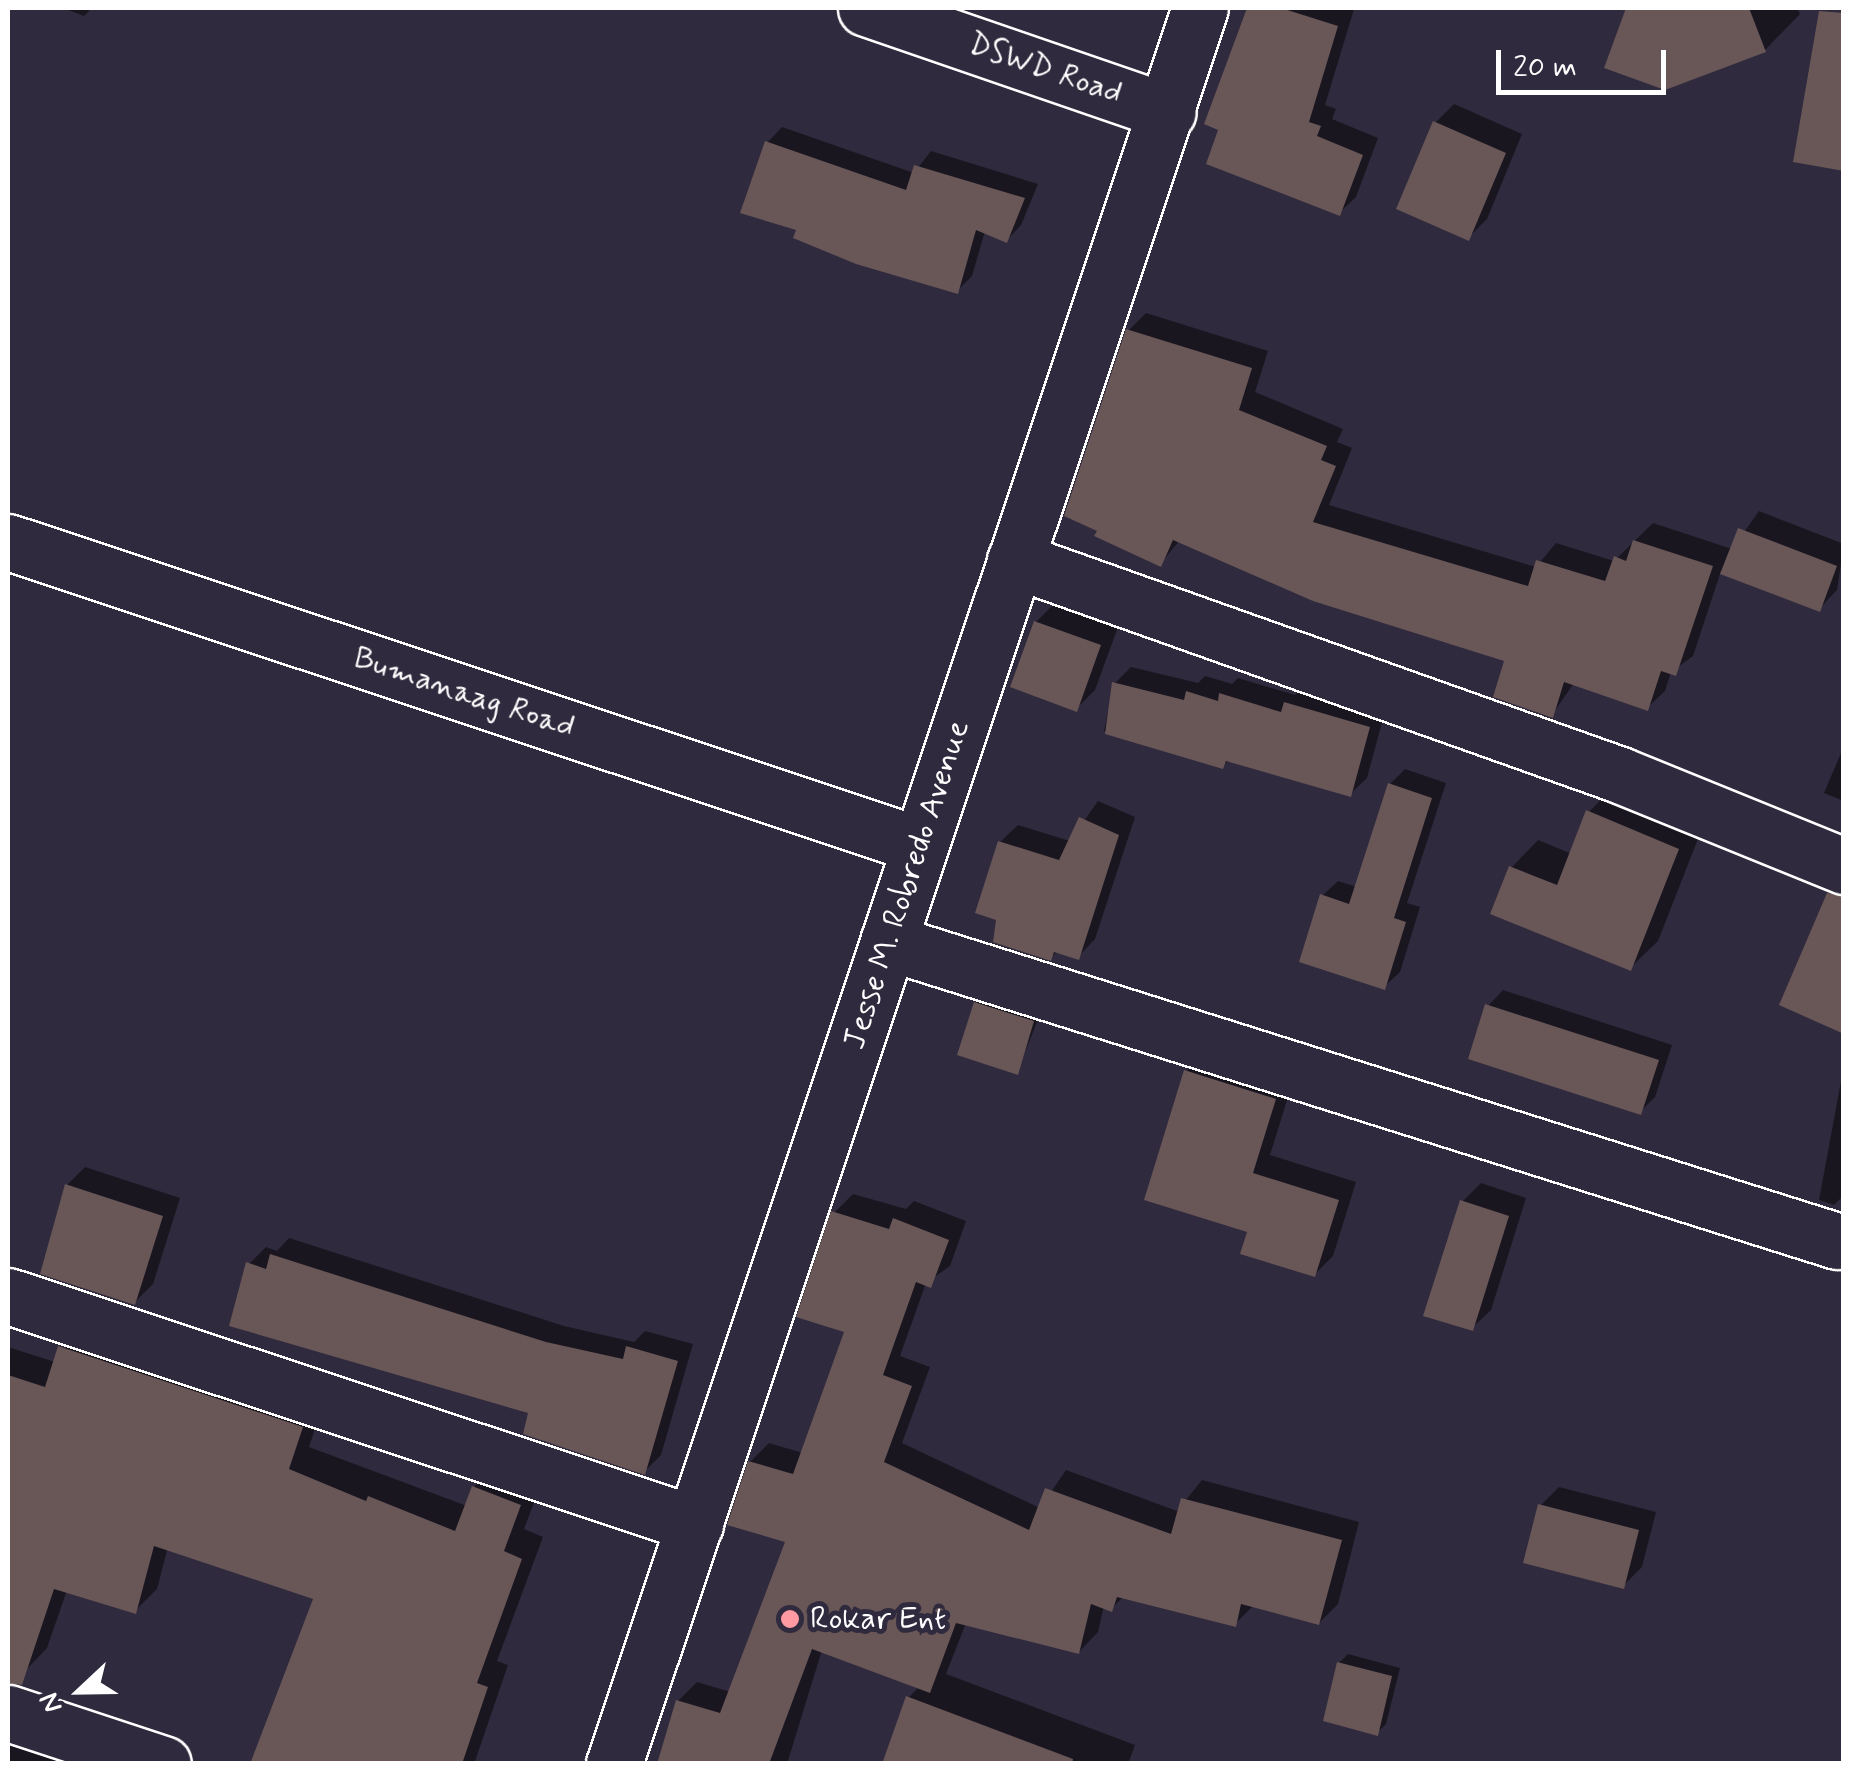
<!DOCTYPE html>
<html>
<head>
<meta charset="utf-8">
<style>
	body { margin:0 }
	#map { position:relative; width:1851px; height:1771px; overflow:hidden; background:#2f2a3d; font-family:Mynerve,sans-serif }
	div>[style] { position:absolute }
	[style*='--x'] { left:calc(var(--x)*1px); top:calc(var(--y)*1px); width:calc(var(--w)*1px); rotate:calc(var(--a)*1deg) }
	.shadow>* { inset:0; background:#0007 }
	.building>* { inset:0; background:#695657 }
	.roads { filter:drop-shadow(2px 0 #fff) drop-shadow(-2px 0 #fff) drop-shadow(0 2px #fff) drop-shadow(0 -2px #fff) }
	.street>* { height:55px; margin:-27.5px; padding:0 27.5px; transform-origin:27.5px; border-radius:27.5px; background:#2f2a3d }
	.secondary>* { height:55px; margin:-27.5px; padding:0 27.5px; transform-origin:27.5px; border-radius:27.5px; background:#2f2a3d }
	.dots>* { width:28px; height:28px; translate:-50% -50%; box-sizing:border-box; border:5px solid #2f2a3d; border-radius:50% }
	span { translate:-50% -50%; white-space:nowrap; text-align:center; line-height:1.15; -webkit-text-stroke:10px #2f2a3d; paint-order:stroke }
	.street-label { font-size:32px; color:#fff }
	.poi-label { font-size:32px; color:#fff }
	.left { translate:0 -50%; text-align:left }
	.frame { position:absolute; inset:0; border:10px solid #fff; pointer-events:none }
	.north { position:absolute; left:30px; top:1641px; width:100px; height:100px; -webkit-text-stroke:8px #2f2a3d; paint-order:stroke; rotate:248deg; font-size:28px; font-weight:700; line-height:40px; text-align:center; color:#fff }
	.north::after { content:''; display:block; margin:auto; width:35px; height:45px; background:#fff; clip-path:polygon(50% 0,100% 100%,50% 72%,0 100%) }
	.scale { position:absolute; left:1496px; top:50px; width:170px; height:45px; box-sizing:border-box; border:5px solid #fff; border-top:0; padding-left:12px; font-size:30px; line-height:35px; white-space:nowrap; color:#fff; -webkit-text-stroke:8px #2f2a3d; paint-order:stroke }
</style>
</head>
<body>
<div id="map">
	<div class="shadow">
		<div style="clip-path:polygon(63px 8px,92px 8px,84px 16px)"></div>
		<div style="clip-path:polygon(1249px 8px,1354px 9px,1325px 105px,1336px 109px,1332px 119px,1378px 138px,1356px 197px,1339px 213px,1207px 122px)"></div>
		<div style="clip-path:polygon(1628px 8px,1797px 8px,1800px 14px,1765px 50px,1607px 66px)"></div>
		<div style="clip-path:polygon(1454px 104px,1522px 134px,1487px 219px,1468px 238px,1435px 123px)"></div>
		<div style="clip-path:polygon(782px 127px,914px 173px,931px 151px,1038px 184px,1021px 225px,1007px 240px,985px 231px,972px 276px,957px 291px,800px 228px,768px 142px)"></div>
		<div style="clip-path:polygon(1146px 313px,1268px 351px,1255px 392px,1343px 429px,1337px 442px,1352px 448px,1329px 505px,1536px 567px,1556px 543px,1614px 561px,1653px 523px,1732px 549px,1759px 511px,1844px 544px,1837px 590px,1819px 609px,1721px 571px,1693px 656px,1671px 672px,1665px 691px,1647px 708px,1574px 683px,1552px 715px,1508px 660px,1180px 540px,1160px 564px,1128px 331px)"></div>
		<div style="clip-path:polygon(1055px 603px,1118px 627px,1095px 690px,1076px 709px,1036px 622px)"></div>
		<div style="clip-path:polygon(1131px 667px,1198px 683px,1205px 676px,1232px 684px,1238px 678px,1295px 695px,1303px 687px,1385px 711px,1367px 778px,1350px 794px,1230px 759px,1222px 767px,1104px 731px,1114px 684px)"></div>
		<div style="clip-path:polygon(1844px 746px,1844px 801px,1824px 793px)"></div>
		<div style="clip-path:polygon(1405px 769px,1446px 783px,1407px 903px,1420px 907px,1400px 972px,1384px 987px,1322px 896px,1338px 881px,1357px 887px,1390px 784px)"></div>
		<div style="clip-path:polygon(1616px 784px,1705px 821px,1658px 941px,1630px 968px,1511px 868px,1538px 840px,1572px 854px,1589px 812px)"></div>
		<div style="clip-path:polygon(1098px 801px,1135px 817px,1095px 939px,1078px 957px,1058px 950px,1051px 958px,1000px 842px,1018px 825px,1070px 841px)"></div>
		<div style="clip-path:polygon(1503px 990px,1672px 1045px,1655px 1097px,1640px 1112px,1488px 1006px)"></div>
		<div style="clip-path:polygon(985px 994px,1041px 1012px,1017px 1072px,976px 1003px)"></div>
		<div style="clip-path:polygon(1205px 1053px,1293px 1081px,1270px 1155px,1356px 1182px,1333px 1256px,1315px 1274px,1250px 1231px,1186px 1072px)"></div>
		<div style="clip-path:polygon(1844px 1065px,1844px 1195px,1834px 1205px,1819px 1200px)"></div>
		<div style="clip-path:polygon(85px 1167px,180px 1198px,153px 1284px,135px 1302px,67px 1185px)"></div>
		<div style="clip-path:polygon(1481px 1183px,1526px 1198px,1491px 1310px,1472px 1328px,1462px 1202px)"></div>
		<div style="clip-path:polygon(853px 1194px,906px 1209px,914px 1201px,966px 1221px,950px 1266px,926px 1283px,900px 1356px,930px 1367px,902px 1443px,1040px 1508px,1066px 1470px,1177px 1511px,1202px 1480px,1359px 1522px,1338px 1604px,1319px 1623px,1254px 1605px,1235px 1624px,1124px 1596px,1111px 1609px,1104px 1606px,1098px 1632px,1079px 1652px,966px 1623px,946px 1674px,1135px 1745px,1128px 1764px,884px 1764px,908px 1698px,919px 1687px,822px 1650px,787px 1764px,661px 1764px,678px 1701px,697px 1682px,731px 1692px,789px 1541px,750px 1462px,769px 1443px,803px 1453px,847px 1330px,834px 1213px)"></div>
		<div style="clip-path:polygon(289px 1238px,564px 1326px,634px 1342px,645px 1331px,693px 1344px,661px 1455px,644px 1472px,249px 1264px,266px 1247px,277px 1251px)"></div>
		<div style="clip-path:polygon(82px 1325px,323px 1405px,309px 1447px,467px 1506px,474px 1487px,496px 1465px,541px 1484px,524px 1529px,543px 1537px,497px 1661px,508px 1665px,474px 1764px,304px 1764px,316px 1598px,168px 1547px,157px 1589px,135px 1611px,67px 1590px,47px 1648px,26px 1670px,8px 1664px,8px 1347px,55px 1362px)"></div>
		<div style="clip-path:polygon(1559px 1487px,1656px 1512px,1642px 1567px,1623px 1586px,1540px 1506px)"></div>
		<div style="clip-path:polygon(1348px 1654px,1400px 1668px,1386px 1724px,1377px 1733px,1339px 1663px)"></div>
		<div style="clip-path:polygon(8px 1710px,148px 1764px,8px 1764px)"></div>
	</div>
	<div class="building">
		<div style="clip-path:polygon(1247px 8px,1281px 8px,1338px 26px,1309px 122px,1321px 126px,1317px 136px,1363px 155px,1340px 216px,1206px 164px,1218px 130px,1204px 124px)"></div>
		<div style="clip-path:polygon(1626px 8px,1749px 8px,1766px 52px,1665px 90px,1604px 68px)"></div>
		<div style="clip-path:polygon(1819px 11px,1844px 13px,1844px 171px,1793px 162px)"></div>
		<div style="clip-path:polygon(1433px 121px,1506px 153px,1469px 241px,1396px 209px)"></div>
		<div style="clip-path:polygon(765px 141px,906px 190px,914px 165px,1025px 198px,1007px 243px,976px 230px,958px 294px,856px 264px,793px 238px,796px 230px,740px 213px)"></div>
		<div style="clip-path:polygon(1126px 329px,1252px 368px,1239px 410px,1327px 446px,1321px 460px,1336px 466px,1313px 522px,1528px 586px,1536px 560px,1605px 581px,1614px 556px,1626px 561px,1633px 540px,1713px 566px,1676px 676px,1661px 671px,1648px 711px,1564px 682px,1553px 718px,1493px 697px,1504px 661px,1313px 601px,1173px 540px,1161px 567px,1094px 536px,1097px 531px,1064px 516px)"></div>
		<div style="clip-path:polygon(1738px 528px,1837px 566px,1820px 612px,1720px 574px)"></div>
		<div style="clip-path:polygon(1034px 621px,1101px 645px,1077px 712px,1010px 687px)"></div>
		<div style="clip-path:polygon(1112px 682px,1184px 700px,1186px 691px,1218px 701px,1219px 693px,1281px 712px,1284px 702px,1370px 727px,1351px 797px,1226px 761px,1223px 769px,1105px 734px)"></div>
		<div style="clip-path:polygon(1388px 783px,1432px 798px,1394px 918px,1406px 922px,1385px 990px,1299px 962px,1320px 894px,1349px 904px)"></div>
		<div style="clip-path:polygon(1586px 810px,1679px 849px,1631px 971px,1490px 914px,1509px 866px,1557px 885px)"></div>
		<div style="clip-path:polygon(1079px 817px,1119px 835px,1079px 960px,1054px 952px,1051px 961px,993px 942px,996px 920px,975px 913px,998px 841px,1059px 860px)"></div>
		<div style="clip-path:polygon(1827px 893px,1844px 896px,1844px 1034px,1779px 1005px)"></div>
		<div style="clip-path:polygon(974px 1002px,1034px 1021px,1018px 1075px,957px 1055px)"></div>
		<div style="clip-path:polygon(1485px 1004px,1659px 1060px,1641px 1115px,1468px 1059px)"></div>
		<div style="clip-path:polygon(1184px 1070px,1276px 1099px,1253px 1173px,1339px 1200px,1315px 1277px,1240px 1254px,1247px 1232px,1144px 1200px)"></div>
		<div style="clip-path:polygon(65px 1184px,163px 1216px,135px 1305px,40px 1274px)"></div>
		<div style="clip-path:polygon(1460px 1200px,1509px 1216px,1473px 1331px,1423px 1316px)"></div>
		<div style="clip-path:polygon(831px 1211px,889px 1229px,893px 1218px,949px 1240px,931px 1288px,916px 1282px,883px 1375px,912px 1386px,884px 1462px,1029px 1530px,1045px 1488px,1171px 1534px,1181px 1498px,1342px 1540px,1319px 1625px,1241px 1604px,1236px 1627px,1117px 1597px,1112px 1612px,1091px 1604px,1079px 1654px,956px 1623px,930px 1693px,812px 1649px,769px 1764px,657px 1764px,676px 1700px,720px 1713px,785px 1542px,727px 1525px,748px 1461px,793px 1474px,844px 1332px,796px 1317px)"></div>
		<div style="clip-path:polygon(270px 1254px,546px 1342px,623px 1359px,626px 1346px,678px 1361px,645px 1475px,523px 1434px,528px 1413px,229px 1326px,246px 1262px,266px 1269px)"></div>
		<div style="clip-path:polygon(58px 1346px,303px 1427px,289px 1469px,366px 1501px,368px 1496px,455px 1531px,472px 1486px,521px 1505px,504px 1551px,522px 1559px,477px 1683px,488px 1687px,462px 1764px,250px 1764px,313px 1599px,154px 1546px,136px 1614px,54px 1589px,22px 1685px,8px 1683px,8px 1375px,45px 1387px)"></div>
		<div style="clip-path:polygon(1538px 1504px,1639px 1530px,1624px 1589px,1523px 1563px)"></div>
		<div style="clip-path:polygon(1337px 1662px,1392px 1676px,1378px 1736px,1323px 1721px)"></div>
		<div style="clip-path:polygon(906px 1696px,1073px 1759px,1072px 1764px,882px 1764px)"></div>
	</div>
	<div class="roads">
		<div class="street">
			<div style="--x:866;--y:8;--w:319;--a:19"></div>
			<div style="--x:8;--y:542;--w:961;--a:18.38"></div>
			<div style="--x:1015;--y:560;--w:642;--a:19.56"></div>
			<div style="--x:1620;--y:775;--w:242;--a:22.1"></div>
			<div style="--x:888;--y:942;--w:995;--a:17.49"></div>
			<div style="--x:8;--y:1296;--w:724;--a:18.36"></div>
			<div style="--x:8;--y:1713;--w:163;--a:18.2"></div>
		</div>
		<div class="secondary">
			<div style="--x:614;--y:1764;--w:1851;--a:-71.55"></div>
		</div>
	</div>
	<div class="dots">
		<div style="left:790px;top:1619px;background:#ff9aa2"></div>
	</div>
	<div class="street-label">
		<span style="left:1045px;top:69px;rotate:19deg">DSWD Road</span>
		<span style="left:464px;top:693px;rotate:18deg">Bumanaag Road</span>
		<span style="left:907px;top:885px;rotate:-72deg">Jesse M. Robredo Avenue</span>
	</div>
	<div class="poi-label">
		<span class="left" style="left:810px;top:1619px">Rokar Ent</span>
	</div>
	<div class="frame"></div>
	<div class="north">N</div>
	<div class="scale">20 m</div>
</div>
</body>
</html>
